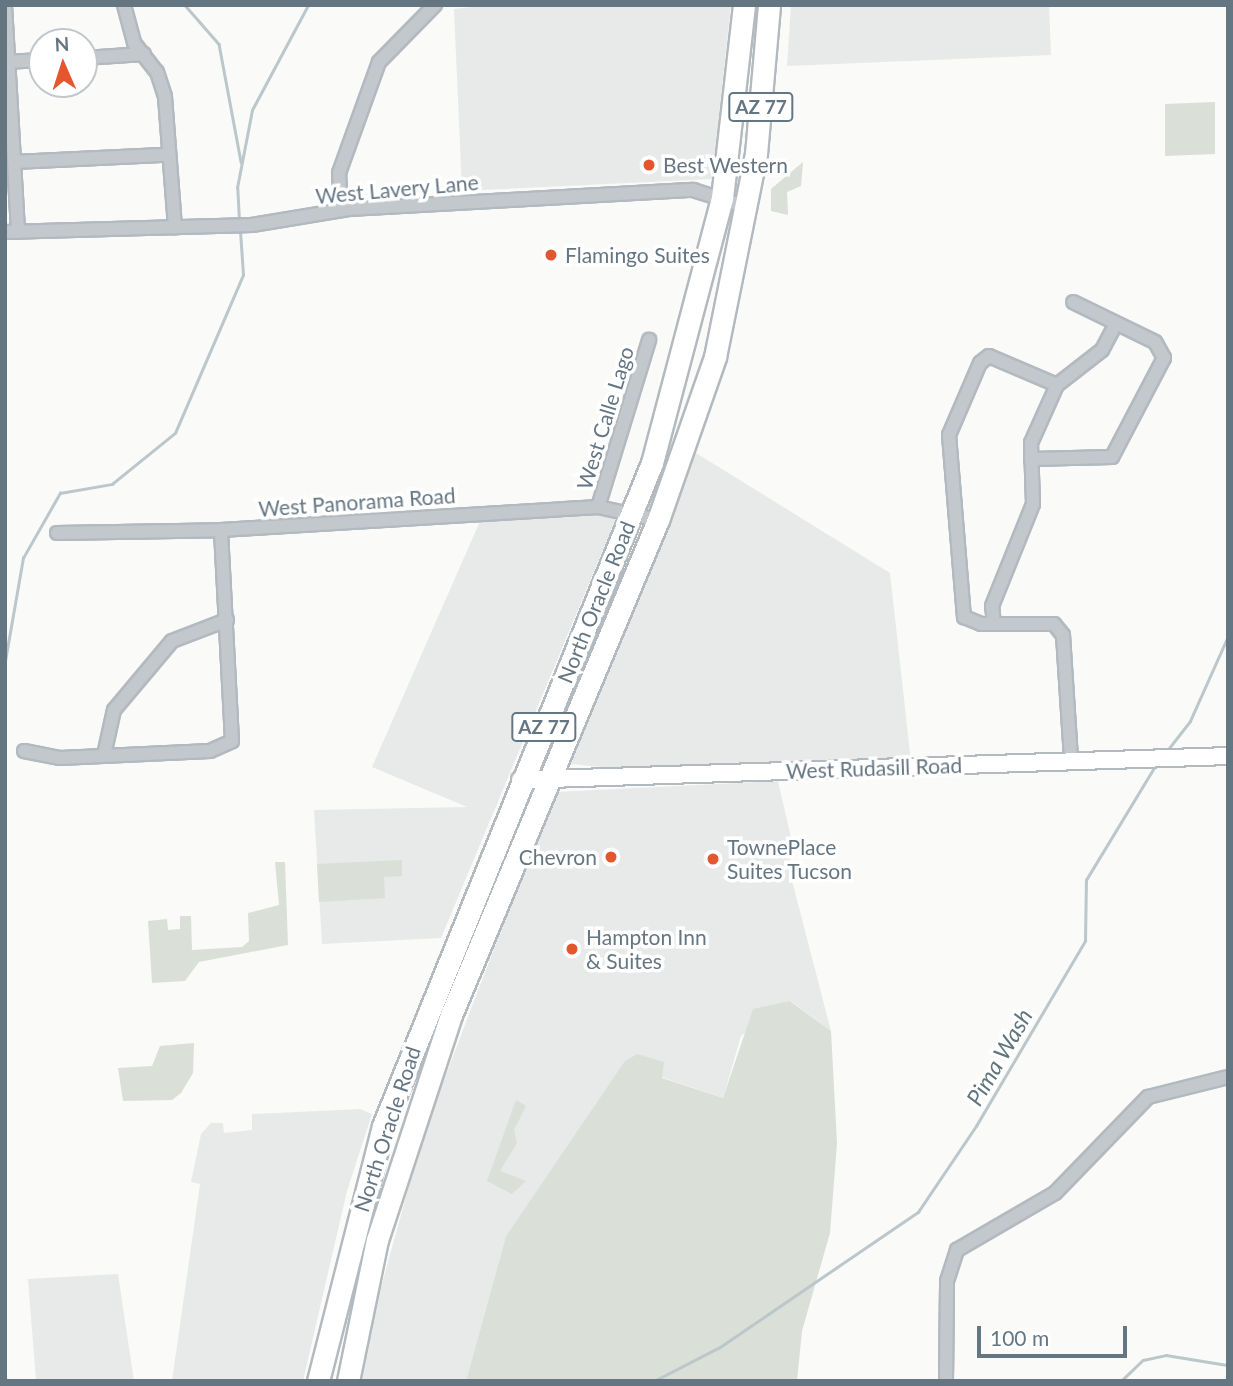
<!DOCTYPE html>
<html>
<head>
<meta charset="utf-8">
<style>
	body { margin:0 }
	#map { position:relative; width:1233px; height:1386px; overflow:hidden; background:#fafaf8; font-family:Lato,sans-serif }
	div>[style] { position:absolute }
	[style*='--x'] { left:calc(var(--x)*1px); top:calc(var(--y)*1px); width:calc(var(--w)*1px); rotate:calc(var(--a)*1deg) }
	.built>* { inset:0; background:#e8e9e9 }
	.green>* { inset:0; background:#dadfd7 }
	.stream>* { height:2.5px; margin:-1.25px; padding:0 1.25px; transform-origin:1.25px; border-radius:1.25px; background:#bbc7cb }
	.roads { filter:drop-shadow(2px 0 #b3babf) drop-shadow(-2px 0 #b3babf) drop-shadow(0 2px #b3babf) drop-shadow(0 -2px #b3babf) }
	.street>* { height:12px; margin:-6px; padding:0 6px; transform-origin:6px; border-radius:6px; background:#c3c8cc }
	.secondary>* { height:16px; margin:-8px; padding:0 8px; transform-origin:8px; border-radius:8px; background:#fff }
	.highway>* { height:21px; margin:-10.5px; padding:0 10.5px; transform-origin:10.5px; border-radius:10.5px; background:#fff }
	.dots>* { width:19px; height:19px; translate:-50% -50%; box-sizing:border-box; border:4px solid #fff; border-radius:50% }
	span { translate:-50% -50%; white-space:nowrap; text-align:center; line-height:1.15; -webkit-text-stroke:7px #fff; paint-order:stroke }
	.shield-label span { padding:2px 5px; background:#fff; border:2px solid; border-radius:5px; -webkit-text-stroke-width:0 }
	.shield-label { font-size:19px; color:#657683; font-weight:700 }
	.poi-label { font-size:21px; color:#657683 }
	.left { translate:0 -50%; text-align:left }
	.right { translate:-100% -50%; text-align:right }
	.street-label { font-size:21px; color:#657683 }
	.water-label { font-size:23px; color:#60757c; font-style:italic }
	.frame { position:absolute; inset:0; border:7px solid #657683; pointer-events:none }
	.north { position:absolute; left:28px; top:28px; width:70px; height:70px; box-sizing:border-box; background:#fff; border:2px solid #c1c8cd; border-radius:50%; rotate:357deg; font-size:19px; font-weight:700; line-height:28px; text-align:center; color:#657683 }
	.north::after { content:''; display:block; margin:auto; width:24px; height:32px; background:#e4572e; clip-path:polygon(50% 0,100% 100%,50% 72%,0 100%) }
	.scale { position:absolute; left:977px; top:1326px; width:150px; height:32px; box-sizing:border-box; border:4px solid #657683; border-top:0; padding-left:9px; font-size:21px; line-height:24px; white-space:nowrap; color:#657683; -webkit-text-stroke:5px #fff; paint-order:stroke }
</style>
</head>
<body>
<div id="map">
	<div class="built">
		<div style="clip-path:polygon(490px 5px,731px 5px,712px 179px,462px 191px,454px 9px)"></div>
		<div style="clip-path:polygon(791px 5px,1049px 5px,1051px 55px,787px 66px)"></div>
		<div style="clip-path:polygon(696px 453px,890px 573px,911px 762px,642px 771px,571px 764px)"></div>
		<div style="clip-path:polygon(618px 514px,441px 938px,322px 944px,314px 810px,467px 807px,372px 767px,481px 519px)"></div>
		<div style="clip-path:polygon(778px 781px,792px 842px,789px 869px,831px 1031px,791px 1001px,741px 1036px,723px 1098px,661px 1077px,663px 1062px,624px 1062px,506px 1236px,466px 1381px,355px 1381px,424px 1132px,554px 792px)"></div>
		<div style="clip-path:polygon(360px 1109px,372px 1114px,347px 1191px,303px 1381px,172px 1381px,200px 1184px,191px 1182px,201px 1134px,211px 1123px,223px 1123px,224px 1133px,252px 1130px,252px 1114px)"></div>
		<div style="clip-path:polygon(118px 1274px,134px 1381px,36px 1381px,28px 1279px)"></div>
	</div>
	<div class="green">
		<div style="clip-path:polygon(1215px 102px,1215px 154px,1165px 156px,1165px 104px)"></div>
		<div style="clip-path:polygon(803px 162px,801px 186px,787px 192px,788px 215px,771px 211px,771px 189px)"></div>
		<div style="clip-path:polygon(402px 860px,402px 876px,384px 877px,385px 898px,319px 902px,317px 864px)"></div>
		<div style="clip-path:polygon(275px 862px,285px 862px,288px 945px,199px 962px,185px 981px,152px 983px,148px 921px,167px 919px,168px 930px,180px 929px,180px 916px,191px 916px,192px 950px,242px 947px,249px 941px,248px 913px,279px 905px)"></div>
		<div style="clip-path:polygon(790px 1001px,831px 1031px,837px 1143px,830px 1233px,802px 1331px,797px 1381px,466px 1381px,506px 1236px,624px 1062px,637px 1054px,664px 1062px,662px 1078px,723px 1098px,753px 1009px)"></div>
		<div style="clip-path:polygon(194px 1043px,193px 1073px,181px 1093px,172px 1100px,123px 1101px,118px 1068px,152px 1066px,160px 1046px)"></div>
		<div style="clip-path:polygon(516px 1100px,526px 1106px,514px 1130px,517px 1143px,500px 1171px,526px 1181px,512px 1194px,487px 1181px)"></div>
	</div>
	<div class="stream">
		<div style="--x:185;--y:5;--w:52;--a:48.9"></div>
		<div style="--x:219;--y:44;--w:120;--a:79.4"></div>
		<div style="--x:239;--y:221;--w:33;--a:-93"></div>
		<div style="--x:237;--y:188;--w:79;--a:-79.1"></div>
		<div style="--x:252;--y:110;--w:119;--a:-61.9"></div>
		<div style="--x:5;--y:661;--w:105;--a:-80.1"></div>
		<div style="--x:23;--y:558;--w:75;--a:-60.4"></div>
		<div style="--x:60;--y:493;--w:53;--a:-9.8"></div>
		<div style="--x:112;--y:484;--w:81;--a:-39"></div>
		<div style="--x:175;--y:433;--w:172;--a:-66.7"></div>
		<div style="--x:243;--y:275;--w:44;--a:-93.9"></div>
		<div style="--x:1166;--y:752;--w:39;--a:-52"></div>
		<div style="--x:1190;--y:721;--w:93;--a:-65.9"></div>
		<div style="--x:654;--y:1381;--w:74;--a:-27.3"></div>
		<div style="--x:720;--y:1347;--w:240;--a:-34.3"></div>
		<div style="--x:918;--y:1212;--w:104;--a:-56"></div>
		<div style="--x:976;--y:1126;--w:215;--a:-59.5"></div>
		<div style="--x:1085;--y:941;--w:61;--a:-89.1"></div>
		<div style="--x:1086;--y:880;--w:133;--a:-58.8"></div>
		<div style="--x:1121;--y:1381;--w:30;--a:-44"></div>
		<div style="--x:1143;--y:1360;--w:24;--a:-12"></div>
		<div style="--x:1166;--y:1355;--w:63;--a:9.2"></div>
	</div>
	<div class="roads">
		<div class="street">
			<div style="--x:5;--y:5;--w:227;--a:86.7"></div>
			<div style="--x:124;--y:5;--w:39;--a:75"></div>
			<div style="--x:134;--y:43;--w:37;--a:52"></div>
			<div style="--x:157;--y:72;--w:26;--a:72"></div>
			<div style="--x:165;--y:97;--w:131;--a:85.6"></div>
			<div style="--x:84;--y:58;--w:60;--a:-3.8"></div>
			<div style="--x:5;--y:62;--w:37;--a:-3"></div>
			<div style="--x:15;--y:162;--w:151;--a:-2.7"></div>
			<div style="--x:341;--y:210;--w:37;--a:-93"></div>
			<div style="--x:339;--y:173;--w:118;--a:-70.2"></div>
			<div style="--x:379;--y:62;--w:80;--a:-45.5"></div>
			<div style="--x:5;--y:232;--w:247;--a:-1.6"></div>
			<div style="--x:252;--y:225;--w:98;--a:-9.4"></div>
			<div style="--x:349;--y:209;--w:345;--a:-3.2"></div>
			<div style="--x:693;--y:190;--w:57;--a:17.5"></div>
			<div style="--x:1057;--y:385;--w:74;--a:-156.9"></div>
			<div style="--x:989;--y:356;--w:11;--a:142"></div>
			<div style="--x:980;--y:363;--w:78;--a:113.3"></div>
			<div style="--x:949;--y:435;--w:183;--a:85.3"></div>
			<div style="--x:964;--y:617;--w:18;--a:22"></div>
			<div style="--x:981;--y:624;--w:73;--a:0"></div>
			<div style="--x:1054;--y:624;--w:14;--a:51"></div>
			<div style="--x:1063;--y:635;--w:125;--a:86.3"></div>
			<div style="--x:1031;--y:459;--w:81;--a:-1.4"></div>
			<div style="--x:1112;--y:457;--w:112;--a:-62.3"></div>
			<div style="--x:1164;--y:358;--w:18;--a:-119"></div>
			<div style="--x:1155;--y:342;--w:91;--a:-154"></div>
			<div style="--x:598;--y:507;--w:175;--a:-73"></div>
			<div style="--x:57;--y:533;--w:164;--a:-1"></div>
			<div style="--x:221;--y:530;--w:378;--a:-3.5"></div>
			<div style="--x:598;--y:507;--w:61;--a:12.2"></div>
			<div style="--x:994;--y:624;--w:18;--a:-96"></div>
			<div style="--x:992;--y:606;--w:110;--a:-68.1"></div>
			<div style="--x:1033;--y:504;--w:61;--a:-91.9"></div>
			<div style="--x:1031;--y:443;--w:64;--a:-65.9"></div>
			<div style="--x:1057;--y:385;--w:57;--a:-37.9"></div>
			<div style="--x:1102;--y:350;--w:30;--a:-62"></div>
			<div style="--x:24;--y:751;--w:37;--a:11"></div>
			<div style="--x:60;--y:758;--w:150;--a:-2.7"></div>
			<div style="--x:210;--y:751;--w:24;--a:-24"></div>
			<div style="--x:232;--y:741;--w:211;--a:-93"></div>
			<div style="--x:104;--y:755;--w:46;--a:-77.5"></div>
			<div style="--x:114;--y:710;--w:90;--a:-50"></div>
			<div style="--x:172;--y:641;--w:59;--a:-20.9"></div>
			<div style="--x:946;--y:1381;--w:100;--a:-89.4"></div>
			<div style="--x:947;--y:1281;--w:33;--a:-72"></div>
			<div style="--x:957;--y:1250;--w:113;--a:-30.2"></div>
			<div style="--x:1055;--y:1193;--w:134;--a:-45.9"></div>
			<div style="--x:1148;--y:1097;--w:82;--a:-14"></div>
		</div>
		<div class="secondary">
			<div style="--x:520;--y:780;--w:708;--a:-1.94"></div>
		</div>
		<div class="highway">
			<div style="--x:318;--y:1381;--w:263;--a:-75.7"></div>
			<div style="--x:383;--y:1126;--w:715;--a:-67.92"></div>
			<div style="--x:652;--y:463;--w:274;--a:-75.2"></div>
			<div style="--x:722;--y:198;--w:194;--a:-83.5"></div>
			<div style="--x:348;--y:1381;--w:144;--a:-78.4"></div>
			<div style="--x:377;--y:1240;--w:237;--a:-71.8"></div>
			<div style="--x:451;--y:1015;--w:537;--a:-67.31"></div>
			<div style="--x:658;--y:520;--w:173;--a:-70.7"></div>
			<div style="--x:715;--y:357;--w:207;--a:-78.6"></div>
			<div style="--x:756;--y:154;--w:150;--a:-85"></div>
		</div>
	</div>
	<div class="dots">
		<div style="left:649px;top:165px;background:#e4572e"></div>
		<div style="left:551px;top:255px;background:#e4572e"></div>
		<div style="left:611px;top:857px;background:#e4572e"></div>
		<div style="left:713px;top:859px;background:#e4572e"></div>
		<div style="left:572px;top:949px;background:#e4572e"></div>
	</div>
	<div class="shield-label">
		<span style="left:761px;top:107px">AZ 77</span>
		<span style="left:544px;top:727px">AZ 77</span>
	</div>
	<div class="poi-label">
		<span class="left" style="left:663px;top:165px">Best Western</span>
		<span class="left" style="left:565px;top:255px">Flamingo Suites</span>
		<span class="left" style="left:727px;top:859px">TownePlace<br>Suites Tucson</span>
		<span class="right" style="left:597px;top:857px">Chevron</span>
		<span class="left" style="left:586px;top:949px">Hampton Inn<br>&amp; Suites</span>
	</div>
	<div class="street-label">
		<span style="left:397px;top:189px;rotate:-5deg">West Lavery Lane</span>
		<span style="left:605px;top:418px;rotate:-73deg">West Calle Lago</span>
		<span style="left:357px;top:502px;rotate:-4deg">West Panorama Road</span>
		<span style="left:596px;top:602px;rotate:-68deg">North Oracle Road</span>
		<span style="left:874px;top:768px;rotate:-2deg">West Rudasill Road</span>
		<span style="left:387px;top:1129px;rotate:-72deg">North Oracle Road</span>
	</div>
	<div class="water-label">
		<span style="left:999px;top:1057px;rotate:-60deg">Pima Wash</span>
	</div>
	<div class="frame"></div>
	<div class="north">N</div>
	<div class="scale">100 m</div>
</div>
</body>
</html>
